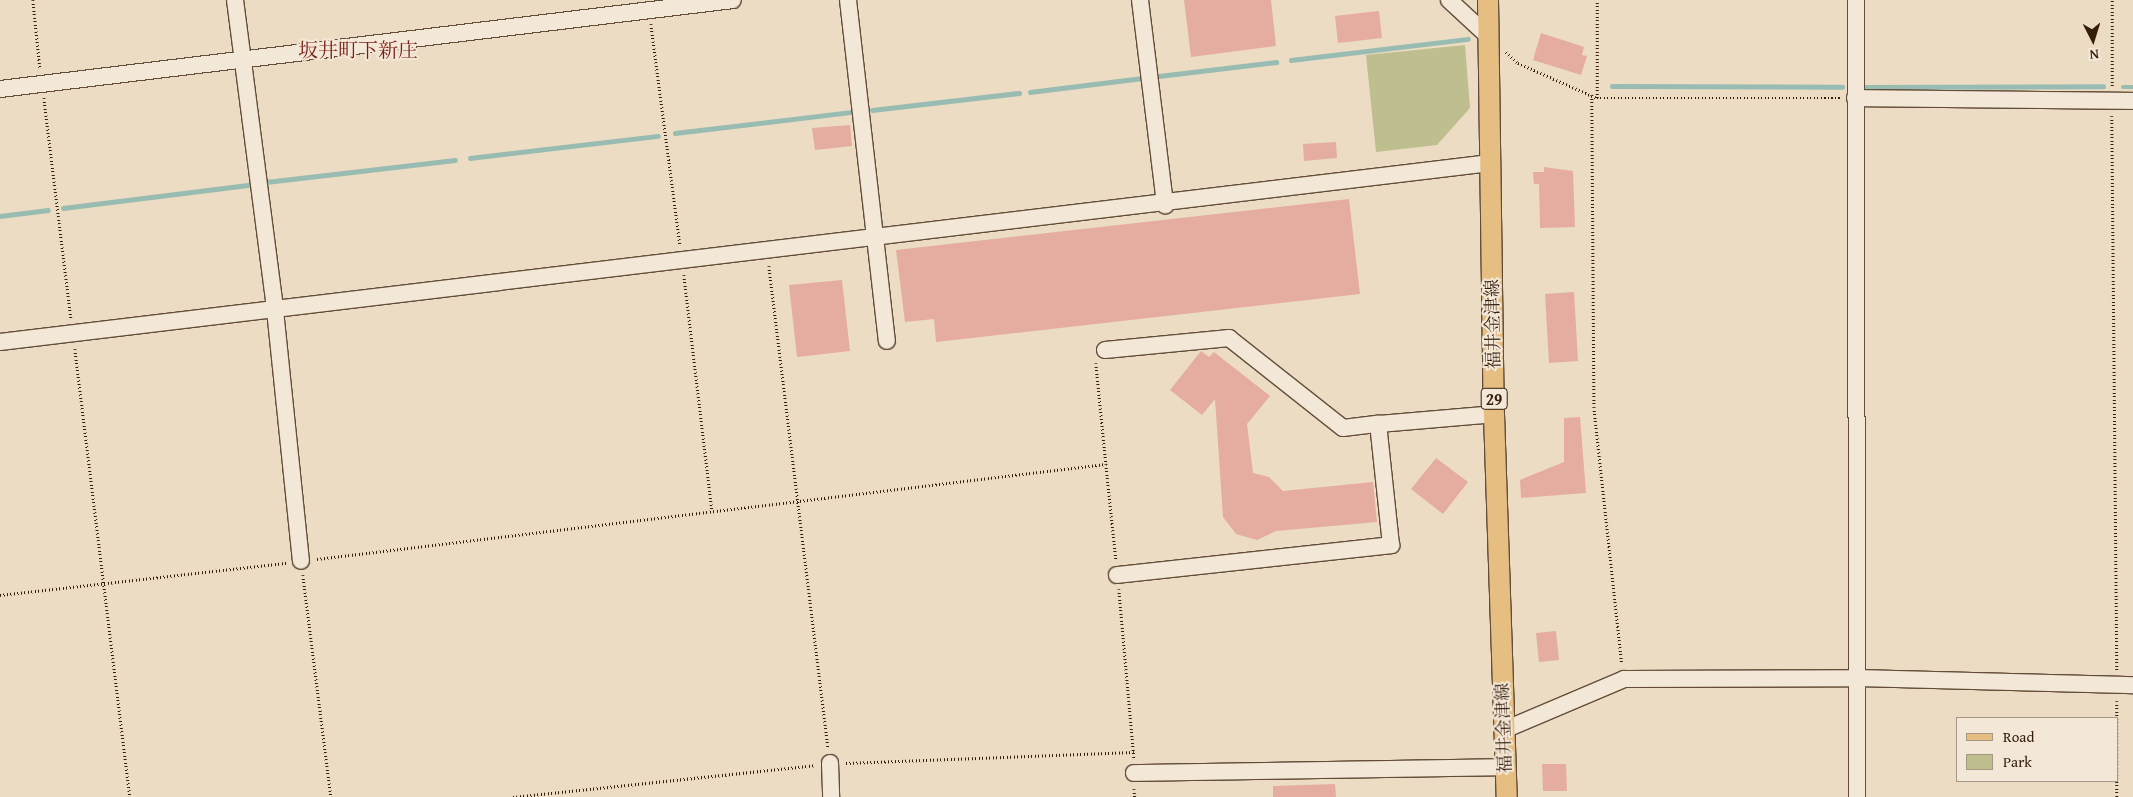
<!DOCTYPE html>
<html>
<head>
<meta charset="utf-8">
<style>
	body { margin:0 }
	#map { position:relative; width:2133px; height:797px; overflow:hidden; background:#ecdcc3; font-family:"Gentium Book Plus","Noto Serif JP",serif }
	div>[style] { position:absolute }
	[style*='--x'] { left:calc(var(--x)*1px); top:calc(var(--y)*1px); width:calc(var(--w)*1px); rotate:calc(var(--a)*1deg) }
	.green>* { inset:0; background:#bfbe8f }
	.stream>* { height:4.5px; margin:-2.25px; padding:0 2.25px; transform-origin:2.25px; border-radius:2.25px; background:#99bcb2 }
	.building>* { inset:0; background:#e5ad9f }
	.path>* { height:2.5px; margin-top:-1.25px; transform-origin:0; background:repeating-linear-gradient(90deg,#351d0a 0 1px,transparent 0 3.5px) }
	.roads { filter:drop-shadow(1px 0 #634d38) drop-shadow(-1px 0 #634d38) drop-shadow(0 1px #634d38) drop-shadow(0 -1px #634d38) }
	.minor>* { height:16px; margin:-8px; padding:0 8px; transform-origin:8px; border-radius:8px; background:#f3e8d8 }
	.major>* { height:20px; margin:-10px; padding:0 10px; transform-origin:10px; border-radius:10px; background:#e6be82 }
	span { translate:-50% -50%; white-space:nowrap; text-align:center; line-height:1.15; -webkit-text-stroke:4px #f3e8d8; paint-order:stroke }
	.shield-label span { padding:1px 4px; background:#f3e8d8; border:1px solid; border-radius:4px; -webkit-text-stroke-width:0 }
	.shield-label { font-size:16px; color:#351d0a; font-weight:700 }
	.street-label { font-size:18px; color:#351d0a }
	.quarter-label { font-size:20px; color:#7a1f14 }
	.legend { position:absolute; left:1956px; top:717px; width:162px; height:65px; box-sizing:border-box; background:#f3e8d8; border:1px solid #a79786; margin:0; padding:6px 9px; list-style:none; font-size:15px; color:#351d0a }
	.legend li { display:flex; align-items:center; gap:10px; height:25px }
	.legend b { width:25px; border:1px solid #a79786 }
	.north { position:absolute; left:2068px; top:15px; width:50px; height:50px; -webkit-text-stroke:4px #f3e8d8; paint-order:stroke; rotate:175deg; font-size:14px; font-weight:700; line-height:20px; text-align:center; color:#351d0a }
	.north::after { content:''; display:block; margin:auto; width:18px; height:22px; background:#351d0a; clip-path:polygon(50% 0,100% 100%,50% 72%,0 100%) }
</style>
</head>
<body>
<div id="map">
	<div class="green">
		<div style="clip-path:polygon(1465px 45px,1470px 108px,1437px 145px,1376px 152px,1366px 55px)"></div>
	</div>
	<div class="stream">
		<div style="--x:1291;--y:60;--w:178;--a:-6.8"></div>
		<div style="--x:1159;--y:76;--w:118;--a:-6.8"></div>
		<div style="--x:1612;--y:86;--w:230;--a:0.2"></div>
		<div style="--x:1862;--y:87;--w:241;--a:-0.2"></div>
		<div style="--x:2123;--y:87;--w:10;--a:0"></div>
		<div style="--x:1030;--y:92;--w:113;--a:-7.1"></div>
		<div style="--x:872;--y:110;--w:148;--a:-6.6"></div>
		<div style="--x:675;--y:133;--w:178;--a:-6.8"></div>
		<div style="--x:470;--y:158;--w:189;--a:-6.7"></div>
		<div style="--x:266;--y:182;--w:190;--a:-6.6"></div>
		<div style="--x:63;--y:208;--w:186;--a:-7.1"></div>
		<div style="--x:0;--y:216;--w:48;--a:-7.1"></div>
	</div>
	<div class="building">
		<div style="clip-path:polygon(1184px 0,1271px 0,1276px 46px,1191px 57px)"></div>
		<div style="clip-path:polygon(1379px 11px,1382px 38px,1338px 43px,1335px 16px)"></div>
		<div style="clip-path:polygon(1541px 33px,1584px 47px,1582px 55px,1587px 56px,1581px 75px,1533px 60px)"></div>
		<div style="clip-path:polygon(850px 125px,852px 146px,815px 150px,812px 128px)"></div>
		<div style="clip-path:polygon(1336px 142px,1337px 158px,1304px 161px,1303px 144px)"></div>
		<div style="clip-path:polygon(1544px 167px,1573px 171px,1575px 227px,1540px 228px,1539px 184px,1534px 184px,1533px 172px,1544px 172px)"></div>
		<div style="clip-path:polygon(1349px 199px,1360px 294px,936px 342px,934px 319px,905px 322px,896px 250px)"></div>
		<div style="clip-path:polygon(842px 280px,850px 351px,797px 357px,789px 285px)"></div>
		<div style="clip-path:polygon(1574px 292px,1578px 361px,1549px 363px,1545px 294px)"></div>
		<div style="clip-path:polygon(1201px 351px,1209px 357px,1214px 352px,1270px 396px,1247px 424px,1253px 473px,1269px 477px,1283px 491px,1373px 482px,1377px 522px,1276px 531px,1257px 540px,1236px 534px,1223px 517px,1215px 399px,1202px 415px,1170px 390px)"></div>
		<div style="clip-path:polygon(1580px 417px,1586px 493px,1521px 498px,1520px 480px,1564px 462px,1564px 418px)"></div>
		<div style="clip-path:polygon(1436px 458px,1468px 482px,1443px 514px,1411px 489px)"></div>
		<div style="clip-path:polygon(1556px 631px,1559px 660px,1539px 662px,1536px 633px)"></div>
		<div style="clip-path:polygon(1542px 764px,1566px 764px,1567px 791px,1543px 791px)"></div>
		<div style="clip-path:polygon(1335px 784px,1336px 797px,1273px 797px,1273px 786px)"></div>
	</div>
	<div class="path">
		<div style="--x:33;--y:0;--w:68;--a:84.1"></div>
		<div style="--x:651;--y:24;--w:222;--a:82.5"></div>
		<div style="--x:1506;--y:52;--w:16;--a:43"></div>
		<div style="--x:1518;--y:63;--w:86;--a:23.9"></div>
		<div style="--x:1597;--y:98;--w:244;--a:0"></div>
		<div style="--x:2112;--y:86;--w:86;--a:-90"></div>
		<div style="--x:1592;--y:95;--w:312;--a:89.6"></div>
		<div style="--x:1594;--y:407;--w:258;--a:83.8"></div>
		<div style="--x:44;--y:98;--w:223;--a:83"></div>
		<div style="--x:1597;--y:98;--w:98;--a:-90"></div>
		<div style="--x:2112;--y:116;--w:555;--a:89.48"></div>
		<div style="--x:769;--y:266;--w:485;--a:83"></div>
		<div style="--x:684;--y:275;--w:238;--a:83.2"></div>
		<div style="--x:75;--y:349;--w:451;--a:83"></div>
		<div style="--x:1096;--y:363;--w:101;--a:84.3"></div>
		<div style="--x:317;--y:559;--w:795;--a:-6.87"></div>
		<div style="--x:1106;--y:464;--w:96;--a:84"></div>
		<div style="--x:303;--y:575;--w:224;--a:82.8"></div>
		<div style="--x:1119;--y:589;--w:170;--a:84.9"></div>
		<div style="--x:0;--y:595;--w:289;--a:-6.4"></div>
		<div style="--x:2117;--y:701;--w:96;--a:90"></div>
		<div style="--x:846;--y:763;--w:288;--a:-2.2"></div>
		<div style="--x:1134;--y:789;--w:8;--a:83"></div>
		<div style="--x:513;--y:797;--w:304;--a:-6"></div>
	</div>
	<div class="roads">
		<div class="minor">
			<div style="--x:235;--y:0;--w:313;--a:82.6"></div>
			<div style="--x:275;--y:310;--w:252;--a:84.1"></div>
			<div style="--x:848;--y:0;--w:343;--a:83.5"></div>
			<div style="--x:1140;--y:0;--w:207;--a:83"></div>
			<div style="--x:1449;--y:0;--w:54;--a:42.8"></div>
			<div style="--x:1856;--y:0;--w:797;--a:89.93"></div>
			<div style="--x:0;--y:89;--w:738;--a:-6.92"></div>
			<div style="--x:1855;--y:98;--w:278;--a:0.6"></div>
			<div style="--x:0;--y:342;--w:1501;--a:-6.85"></div>
			<div style="--x:1105;--y:350;--w:125;--a:-5.5"></div>
			<div style="--x:1229;--y:338;--w:145;--a:38.3"></div>
			<div style="--x:1343;--y:428;--w:35;--a:-7"></div>
			<div style="--x:1117;--y:575;--w:276;--a:-6.2"></div>
			<div style="--x:1391;--y:545;--w:122;--a:-96.1"></div>
			<div style="--x:1378;--y:424;--w:116;--a:-4.9"></div>
			<div style="--x:1504;--y:730;--w:130;--a:-23"></div>
			<div style="--x:1624;--y:679;--w:233;--a:-0.2"></div>
			<div style="--x:1857;--y:678;--w:276;--a:1.5"></div>
			<div style="--x:830;--y:763;--w:34;--a:88"></div>
			<div style="--x:1134;--y:773;--w:372;--a:-0.9"></div>
		</div>
		<div class="major">
			<div style="--x:1488;--y:0;--w:414;--a:89.2"></div>
			<div style="--x:1494;--y:414;--w:383;--a:88.1"></div>
		</div>
	</div>
	<div class="shield-label">
		<span style="left:1494px;top:399px">29</span>
	</div>
	<div class="street-label">
		<span style="left:1493px;top:324px;rotate:-91deg">福井金津線</span>
		<span style="left:1504px;top:728px;rotate:-92deg">福井金津線</span>
	</div>
	<div class="quarter-label">
		<span style="left:358px;top:49px">坂井町下新庄</span>
	</div>
	<ul class="legend">
	<li><b style="height:6px;background:#e6be82"></b>Road</li>
	<li><b style="height:14px;background:#bfbe8f"></b>Park</li>
	</ul>
	<div class="north">N</div>
</div>
</body>
</html>
